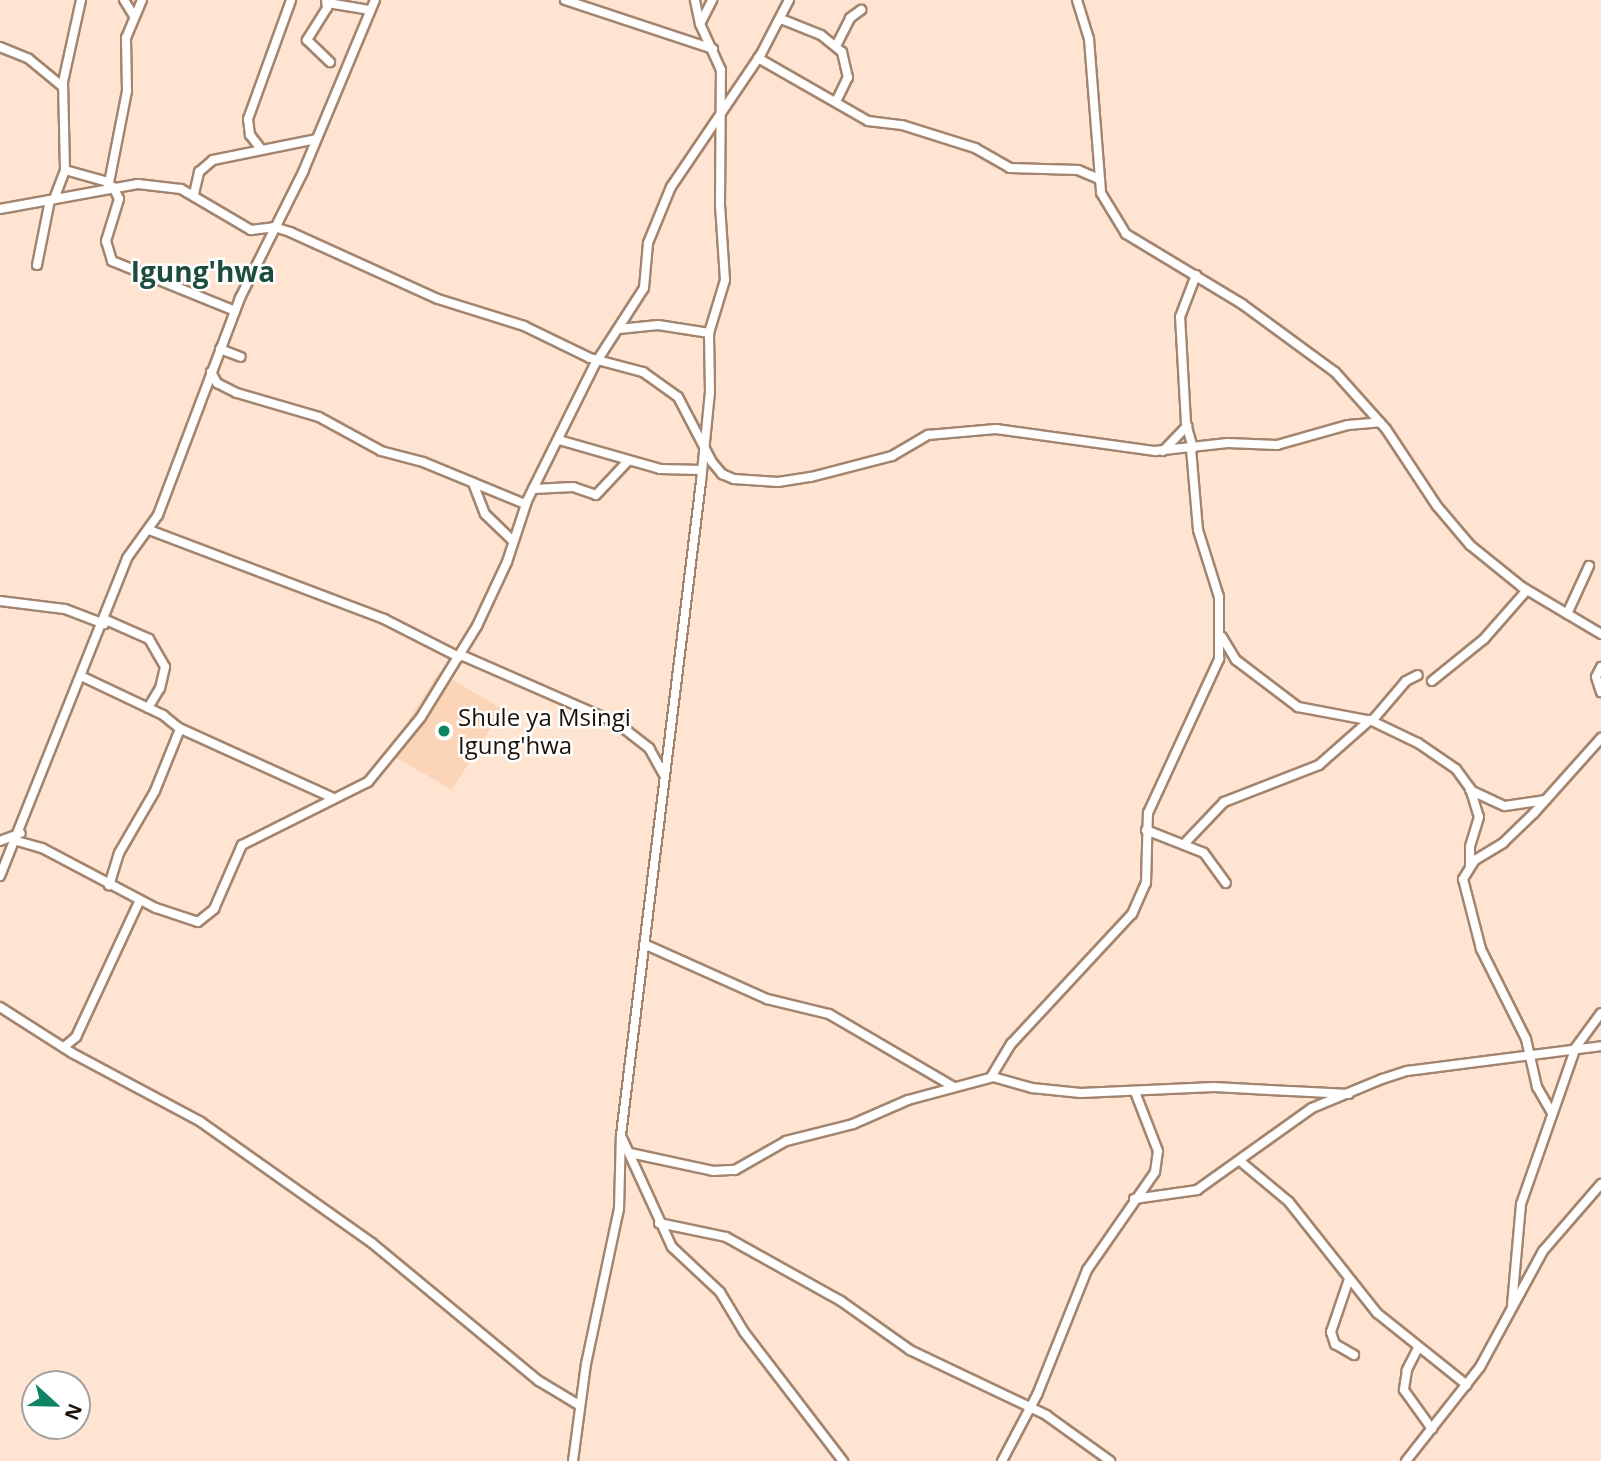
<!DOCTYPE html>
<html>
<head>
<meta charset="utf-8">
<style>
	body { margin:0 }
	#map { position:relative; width:1601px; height:1461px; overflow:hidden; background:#ffe5d1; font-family:"Open Sans",sans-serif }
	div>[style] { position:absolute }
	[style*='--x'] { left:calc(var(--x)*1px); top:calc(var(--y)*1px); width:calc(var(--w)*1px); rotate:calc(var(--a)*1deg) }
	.built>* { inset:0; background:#fcd4b8 }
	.roads { filter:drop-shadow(2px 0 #a3856f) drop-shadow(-2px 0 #a3856f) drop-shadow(0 2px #a3856f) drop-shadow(0 -2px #a3856f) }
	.minor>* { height:8px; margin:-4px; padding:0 4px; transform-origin:4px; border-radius:4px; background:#fff }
	.dots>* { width:19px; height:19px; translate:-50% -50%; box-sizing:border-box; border:4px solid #fff; border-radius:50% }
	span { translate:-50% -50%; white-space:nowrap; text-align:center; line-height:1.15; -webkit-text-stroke:5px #fff; paint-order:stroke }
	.poi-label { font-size:24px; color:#1c1109 }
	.left { translate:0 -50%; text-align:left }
	.quarter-label { font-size:28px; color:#1c4c3c; font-weight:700 }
	.north { position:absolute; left:21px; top:1370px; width:70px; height:70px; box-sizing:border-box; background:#fff; border:2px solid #a4a09d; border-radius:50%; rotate:112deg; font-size:19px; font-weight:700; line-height:28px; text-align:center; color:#1c1109 }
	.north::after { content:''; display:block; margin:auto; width:24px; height:32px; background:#0d8463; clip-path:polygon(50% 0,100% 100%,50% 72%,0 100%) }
</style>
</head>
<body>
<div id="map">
	<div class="built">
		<div style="clip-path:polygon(439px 672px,503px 709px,452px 790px,388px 753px)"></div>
	</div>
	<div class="roads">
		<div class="minor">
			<div style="--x:124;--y:0;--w:19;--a:58"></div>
			<div style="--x:326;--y:0;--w:8;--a:83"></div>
			<div style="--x:327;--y:8;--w:38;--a:122"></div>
			<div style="--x:307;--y:40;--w:32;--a:44"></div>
			<div style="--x:565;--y:0;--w:156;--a:18.3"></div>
			<div style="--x:1077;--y:0;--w:41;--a:72.9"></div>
			<div style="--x:1089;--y:39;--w:154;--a:85.5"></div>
			<div style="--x:1101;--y:193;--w:48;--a:58.6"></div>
			<div style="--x:1126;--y:234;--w:135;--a:31.1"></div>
			<div style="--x:1242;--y:304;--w:115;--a:36.2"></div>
			<div style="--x:1335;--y:372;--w:76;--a:48.2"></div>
			<div style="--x:1386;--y:429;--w:92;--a:56.5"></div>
			<div style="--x:1437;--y:506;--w:51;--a:49.8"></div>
			<div style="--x:1470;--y:545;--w:67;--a:38.9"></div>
			<div style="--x:1522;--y:587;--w:92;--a:30.7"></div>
			<div style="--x:328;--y:3;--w:43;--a:9.5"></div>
			<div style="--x:781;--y:19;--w:43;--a:21.8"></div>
			<div style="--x:821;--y:35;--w:27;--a:39"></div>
			<div style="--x:842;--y:52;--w:26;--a:77"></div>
			<div style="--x:848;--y:77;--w:25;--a:116"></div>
			<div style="--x:700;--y:24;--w:27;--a:-63"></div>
			<div style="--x:836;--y:46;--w:31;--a:-63"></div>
			<div style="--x:850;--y:18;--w:14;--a:-36"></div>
			<div style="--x:0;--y:47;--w:31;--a:22"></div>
			<div style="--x:29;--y:59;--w:44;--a:39.5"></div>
			<div style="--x:758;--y:58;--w:127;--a:29.8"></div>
			<div style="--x:868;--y:121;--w:34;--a:7"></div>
			<div style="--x:902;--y:125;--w:77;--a:17.5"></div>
			<div style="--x:975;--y:148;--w:40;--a:29.7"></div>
			<div style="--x:1010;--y:168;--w:68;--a:1.7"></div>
			<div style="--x:1078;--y:170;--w:23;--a:23"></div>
			<div style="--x:261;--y:149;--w:18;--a:-128"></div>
			<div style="--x:250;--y:135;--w:16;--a:-97"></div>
			<div style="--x:248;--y:119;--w:127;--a:-70.1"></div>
			<div style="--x:65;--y:170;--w:45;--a:15.6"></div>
			<div style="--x:113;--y:187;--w:13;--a:63"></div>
			<div style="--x:119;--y:199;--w:44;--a:107.2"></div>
			<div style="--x:106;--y:241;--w:21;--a:73"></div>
			<div style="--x:112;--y:261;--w:133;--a:22.1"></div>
			<div style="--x:108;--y:188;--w:99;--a:-78.9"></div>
			<div style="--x:127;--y:91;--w:53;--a:-91.1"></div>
			<div style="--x:126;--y:38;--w:41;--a:-67.2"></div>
			<div style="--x:194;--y:194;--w:23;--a:-77"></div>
			<div style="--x:199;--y:172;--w:18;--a:-41"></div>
			<div style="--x:213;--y:160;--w:105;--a:-11.5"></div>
			<div style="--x:54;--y:199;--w:31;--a:-69"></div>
			<div style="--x:65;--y:170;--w:88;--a:-91.3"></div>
			<div style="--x:63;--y:82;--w:84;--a:-77.6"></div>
			<div style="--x:0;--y:209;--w:140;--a:-10.3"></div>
			<div style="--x:138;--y:184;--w:43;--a:6.6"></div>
			<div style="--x:181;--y:189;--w:81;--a:30.4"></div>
			<div style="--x:251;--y:230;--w:23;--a:-7"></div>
			<div style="--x:274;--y:227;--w:17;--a:17"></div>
			<div style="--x:290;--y:232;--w:162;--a:24.4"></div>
			<div style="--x:438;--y:299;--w:90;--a:17.4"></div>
			<div style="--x:524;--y:326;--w:73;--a:25.9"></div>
			<div style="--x:590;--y:358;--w:55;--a:14.8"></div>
			<div style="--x:643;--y:372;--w:43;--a:35.5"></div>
			<div style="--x:678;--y:397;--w:73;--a:62.4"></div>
			<div style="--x:712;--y:462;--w:16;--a:50"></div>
			<div style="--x:722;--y:474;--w:13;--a:23"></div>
			<div style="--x:734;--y:479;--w:44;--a:3.9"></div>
			<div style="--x:778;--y:482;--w:33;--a:-9"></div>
			<div style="--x:811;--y:477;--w:84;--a:-14.5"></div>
			<div style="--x:892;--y:456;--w:42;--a:-30.3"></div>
			<div style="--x:928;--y:435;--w:68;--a:-5"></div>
			<div style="--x:996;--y:429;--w:161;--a:7.9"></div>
			<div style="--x:1155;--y:451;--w:73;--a:-6.3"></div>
			<div style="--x:1228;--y:443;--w:49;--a:2.3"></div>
			<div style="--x:1277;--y:445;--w:74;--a:-15.7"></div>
			<div style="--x:1348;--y:425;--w:32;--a:-5"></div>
			<div style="--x:37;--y:265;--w:66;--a:-78.7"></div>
			<div style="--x:619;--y:329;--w:39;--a:-6"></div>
			<div style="--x:658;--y:325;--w:52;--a:8.9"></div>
			<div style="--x:220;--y:349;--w:22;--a:21"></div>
			<div style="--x:211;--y:372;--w:13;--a:61"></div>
			<div style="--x:217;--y:383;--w:22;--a:27"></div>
			<div style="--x:237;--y:393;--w:85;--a:16.3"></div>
			<div style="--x:319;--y:417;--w:71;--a:28.7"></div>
			<div style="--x:381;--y:451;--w:43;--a:14.7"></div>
			<div style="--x:423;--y:462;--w:110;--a:22.4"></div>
			<div style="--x:559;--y:440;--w:105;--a:16"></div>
			<div style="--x:660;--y:469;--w:42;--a:1.4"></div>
			<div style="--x:1193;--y:448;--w:26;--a:-106"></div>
			<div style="--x:1186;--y:423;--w:106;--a:-93.2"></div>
			<div style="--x:1180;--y:317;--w:45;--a:-69.1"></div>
			<div style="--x:1163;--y:451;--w:35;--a:-46"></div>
			<div style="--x:473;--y:483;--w:33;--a:69"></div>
			<div style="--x:485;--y:514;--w:37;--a:44"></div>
			<div style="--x:533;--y:489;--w:40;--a:-2.9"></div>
			<div style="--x:573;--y:487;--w:24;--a:19"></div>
			<div style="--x:596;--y:495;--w:47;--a:-46.7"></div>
			<div style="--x:149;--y:530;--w:251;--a:20.7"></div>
			<div style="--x:384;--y:619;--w:84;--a:26.9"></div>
			<div style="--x:0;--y:601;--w:65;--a:7"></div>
			<div style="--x:65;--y:609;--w:42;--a:21"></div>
			<div style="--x:1567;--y:614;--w:53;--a:-65.4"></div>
			<div style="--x:106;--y:620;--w:47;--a:23.8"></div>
			<div style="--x:149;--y:639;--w:32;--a:60"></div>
			<div style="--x:165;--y:667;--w:22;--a:103"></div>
			<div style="--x:160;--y:688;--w:23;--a:121"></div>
			<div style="--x:1222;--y:637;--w:27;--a:59"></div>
			<div style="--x:1236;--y:660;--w:78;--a:37.2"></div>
			<div style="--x:1298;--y:707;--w:75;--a:10.7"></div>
			<div style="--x:1372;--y:721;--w:51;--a:25.6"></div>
			<div style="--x:1418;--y:743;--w:46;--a:34.4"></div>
			<div style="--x:1456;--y:769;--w:24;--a:54"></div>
			<div style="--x:1470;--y:788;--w:30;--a:73"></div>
			<div style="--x:1479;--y:817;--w:31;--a:107"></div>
			<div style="--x:1470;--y:847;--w:19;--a:90"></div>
			<div style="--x:461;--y:655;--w:170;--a:23.6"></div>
			<div style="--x:617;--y:723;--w:41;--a:38"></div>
			<div style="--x:649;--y:748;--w:31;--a:61"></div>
			<div style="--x:1601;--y:667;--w:11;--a:117"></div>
			<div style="--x:1596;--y:677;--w:16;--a:72"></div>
			<div style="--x:83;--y:677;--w:89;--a:25.4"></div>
			<div style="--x:163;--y:715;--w:22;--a:39"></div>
			<div style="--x:180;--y:729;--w:67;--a:112"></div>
			<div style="--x:155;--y:791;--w:72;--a:120.1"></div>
			<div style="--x:119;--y:853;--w:34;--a:107"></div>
			<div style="--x:1432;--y:681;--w:67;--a:-38.9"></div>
			<div style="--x:1484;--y:639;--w:65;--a:-48.7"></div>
			<div style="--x:1372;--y:721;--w:52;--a:-49.6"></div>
			<div style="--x:1406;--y:681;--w:13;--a:-27"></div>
			<div style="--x:179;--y:728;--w:167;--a:24.4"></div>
			<div style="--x:1470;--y:790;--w:38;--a:25"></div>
			<div style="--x:1505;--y:806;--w:41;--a:-8.3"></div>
			<div style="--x:1146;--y:830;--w:62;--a:21.6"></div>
			<div style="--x:1204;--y:853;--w:37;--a:54"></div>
			<div style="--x:0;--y:841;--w:22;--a:-21"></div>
			<div style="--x:17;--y:841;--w:26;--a:16"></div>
			<div style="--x:42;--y:848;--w:129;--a:27.8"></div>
			<div style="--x:156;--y:908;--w:44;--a:18.4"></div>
			<div style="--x:198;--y:922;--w:21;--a:-39"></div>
			<div style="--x:214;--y:909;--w:70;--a:-66.4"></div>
			<div style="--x:242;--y:845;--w:141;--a:-26.6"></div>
			<div style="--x:368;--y:782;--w:84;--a:-50.8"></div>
			<div style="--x:421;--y:717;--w:107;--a:-58.4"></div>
			<div style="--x:477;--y:626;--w:71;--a:-64.9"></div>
			<div style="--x:507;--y:562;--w:64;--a:-71.8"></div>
			<div style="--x:527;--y:501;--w:153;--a:-63.6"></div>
			<div style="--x:595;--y:364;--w:90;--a:-57.2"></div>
			<div style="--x:644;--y:288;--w:45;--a:-84.9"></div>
			<div style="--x:648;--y:243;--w:61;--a:-67.7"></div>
			<div style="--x:671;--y:187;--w:161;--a:-55.9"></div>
			<div style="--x:761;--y:54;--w:61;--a:-62.6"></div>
			<div style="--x:1184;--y:844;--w:58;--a:-46.4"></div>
			<div style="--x:1224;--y:802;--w:102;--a:-21.3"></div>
			<div style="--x:1319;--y:765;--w:68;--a:-41.4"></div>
			<div style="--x:0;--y:876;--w:342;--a:-68.2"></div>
			<div style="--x:127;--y:558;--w:53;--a:-54.2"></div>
			<div style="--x:158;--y:515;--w:232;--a:-69.3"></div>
			<div style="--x:240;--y:298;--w:141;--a:-63.4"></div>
			<div style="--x:303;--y:172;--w:186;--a:-67.3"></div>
			<div style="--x:644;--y:944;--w:135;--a:24.1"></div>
			<div style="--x:767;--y:999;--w:64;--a:13.6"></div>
			<div style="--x:829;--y:1014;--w:143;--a:30.3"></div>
			<div style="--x:0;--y:1007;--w:85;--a:32.6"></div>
			<div style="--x:72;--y:1053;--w:146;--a:28.1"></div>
			<div style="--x:201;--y:1122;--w:209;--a:35.3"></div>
			<div style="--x:372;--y:1243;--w:217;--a:39.6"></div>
			<div style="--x:539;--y:1381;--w:47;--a:31"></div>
			<div style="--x:64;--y:1047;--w:16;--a:-40"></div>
			<div style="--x:76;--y:1037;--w:151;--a:-65"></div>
			<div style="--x:991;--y:1077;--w:39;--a:-59"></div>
			<div style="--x:1011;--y:1044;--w:178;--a:-47.1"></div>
			<div style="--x:1132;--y:914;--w:34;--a:-66"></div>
			<div style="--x:1146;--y:883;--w:70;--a:-88.4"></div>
			<div style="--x:1148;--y:813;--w:170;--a:-65.2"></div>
			<div style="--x:1219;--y:659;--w:62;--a:-90"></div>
			<div style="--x:1219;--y:597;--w:70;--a:-107.4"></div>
			<div style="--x:1198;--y:530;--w:81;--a:-94.9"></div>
			<div style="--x:1552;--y:1113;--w:30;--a:-120"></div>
			<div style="--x:1537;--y:1087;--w:49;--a:-102.9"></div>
			<div style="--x:1526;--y:1039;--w:101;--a:-116.6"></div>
			<div style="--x:1481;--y:949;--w:72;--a:-104.4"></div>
			<div style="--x:1463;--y:879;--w:22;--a:-58"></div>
			<div style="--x:1475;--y:860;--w:33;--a:-31"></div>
			<div style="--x:1503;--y:843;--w:43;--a:-44.1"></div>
			<div style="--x:1534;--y:813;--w:101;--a:-48.2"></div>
			<div style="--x:622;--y:1138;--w:120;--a:65.4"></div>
			<div style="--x:672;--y:1247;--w:66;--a:43.2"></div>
			<div style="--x:720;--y:1292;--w:47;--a:59"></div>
			<div style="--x:744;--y:1332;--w:163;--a:52.5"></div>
			<div style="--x:630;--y:1153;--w:85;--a:12.2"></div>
			<div style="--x:713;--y:1171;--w:22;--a:-3"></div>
			<div style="--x:735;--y:1170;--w:59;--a:-29.6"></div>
			<div style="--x:786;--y:1141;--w:69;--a:-14.2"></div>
			<div style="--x:853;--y:1124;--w:60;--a:-23.6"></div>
			<div style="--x:908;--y:1100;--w:88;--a:-15.1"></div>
			<div style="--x:993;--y:1077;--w:41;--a:15.8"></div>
			<div style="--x:1032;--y:1088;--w:49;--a:5.8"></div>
			<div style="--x:1081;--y:1093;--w:133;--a:-2.6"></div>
			<div style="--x:1214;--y:1087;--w:135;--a:3"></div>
			<div style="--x:1240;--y:1161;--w:64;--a:39.9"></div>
			<div style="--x:1289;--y:1202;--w:142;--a:51.6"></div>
			<div style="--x:1377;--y:1313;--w:115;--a:38.7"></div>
			<div style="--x:1134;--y:1199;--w:64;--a:-8.1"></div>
			<div style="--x:1197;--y:1190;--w:141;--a:-35.5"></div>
			<div style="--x:1312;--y:1108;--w:76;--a:-22.5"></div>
			<div style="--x:1382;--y:1079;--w:26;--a:-18"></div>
			<div style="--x:1407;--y:1071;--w:196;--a:-7.3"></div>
			<div style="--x:659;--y:1223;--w:68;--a:11.8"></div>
			<div style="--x:726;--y:1237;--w:132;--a:29.1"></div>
			<div style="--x:841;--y:1301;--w:85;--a:35.4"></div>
			<div style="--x:910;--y:1350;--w:151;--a:25.5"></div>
			<div style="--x:1046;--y:1415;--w:79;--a:35.7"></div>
			<div style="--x:1349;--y:1279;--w:56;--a:108.8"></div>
			<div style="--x:1331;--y:1332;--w:13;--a:72"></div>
			<div style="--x:1335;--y:1344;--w:22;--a:30"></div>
			<div style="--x:1512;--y:1305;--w:101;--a:-84.9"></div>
			<div style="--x:1521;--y:1204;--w:166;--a:-70.7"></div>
			<div style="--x:1576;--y:1047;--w:42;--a:-53.7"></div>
			<div style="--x:1418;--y:1348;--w:25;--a:117"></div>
			<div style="--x:1407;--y:1370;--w:20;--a:99"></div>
			<div style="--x:1404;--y:1390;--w:48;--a:54.3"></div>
			<div style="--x:573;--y:1461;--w:98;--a:-82.4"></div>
			<div style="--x:586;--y:1364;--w:158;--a:-78"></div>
			<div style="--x:619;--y:1209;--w:74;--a:-88.5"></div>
			<div style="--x:621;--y:1135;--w:658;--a:-83.02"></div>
			<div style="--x:701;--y:482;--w:90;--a:-84.3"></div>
			<div style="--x:710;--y:392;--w:59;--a:-91"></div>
			<div style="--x:709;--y:333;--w:55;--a:-73.2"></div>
			<div style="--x:725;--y:280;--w:75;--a:-93.8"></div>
			<div style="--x:720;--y:205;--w:135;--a:-89.6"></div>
			<div style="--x:721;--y:70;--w:51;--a:-114.5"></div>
			<div style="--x:700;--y:24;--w:25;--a:-102"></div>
			<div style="--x:1002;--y:1461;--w:75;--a:-62.1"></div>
			<div style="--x:1037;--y:1395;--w:135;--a:-68.2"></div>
			<div style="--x:1087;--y:1270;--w:119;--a:-55.2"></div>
			<div style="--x:1155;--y:1172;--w:21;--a:-82"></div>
			<div style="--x:1158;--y:1151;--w:63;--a:-111.3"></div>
			<div style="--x:1406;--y:1461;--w:120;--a:-51.8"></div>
			<div style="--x:1480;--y:1367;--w:132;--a:-61.5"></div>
			<div style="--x:1543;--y:1251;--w:89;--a:-49.1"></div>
		</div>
	</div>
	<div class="dots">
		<div style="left:444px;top:731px;background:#0d8463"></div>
	</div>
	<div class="poi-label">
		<span class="left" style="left:458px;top:731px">Shule ya Msingi<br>Igung'hwa</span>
	</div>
	<div class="quarter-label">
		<span style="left:203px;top:271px">Igung'hwa</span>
	</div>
	<div class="north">N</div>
</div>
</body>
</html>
